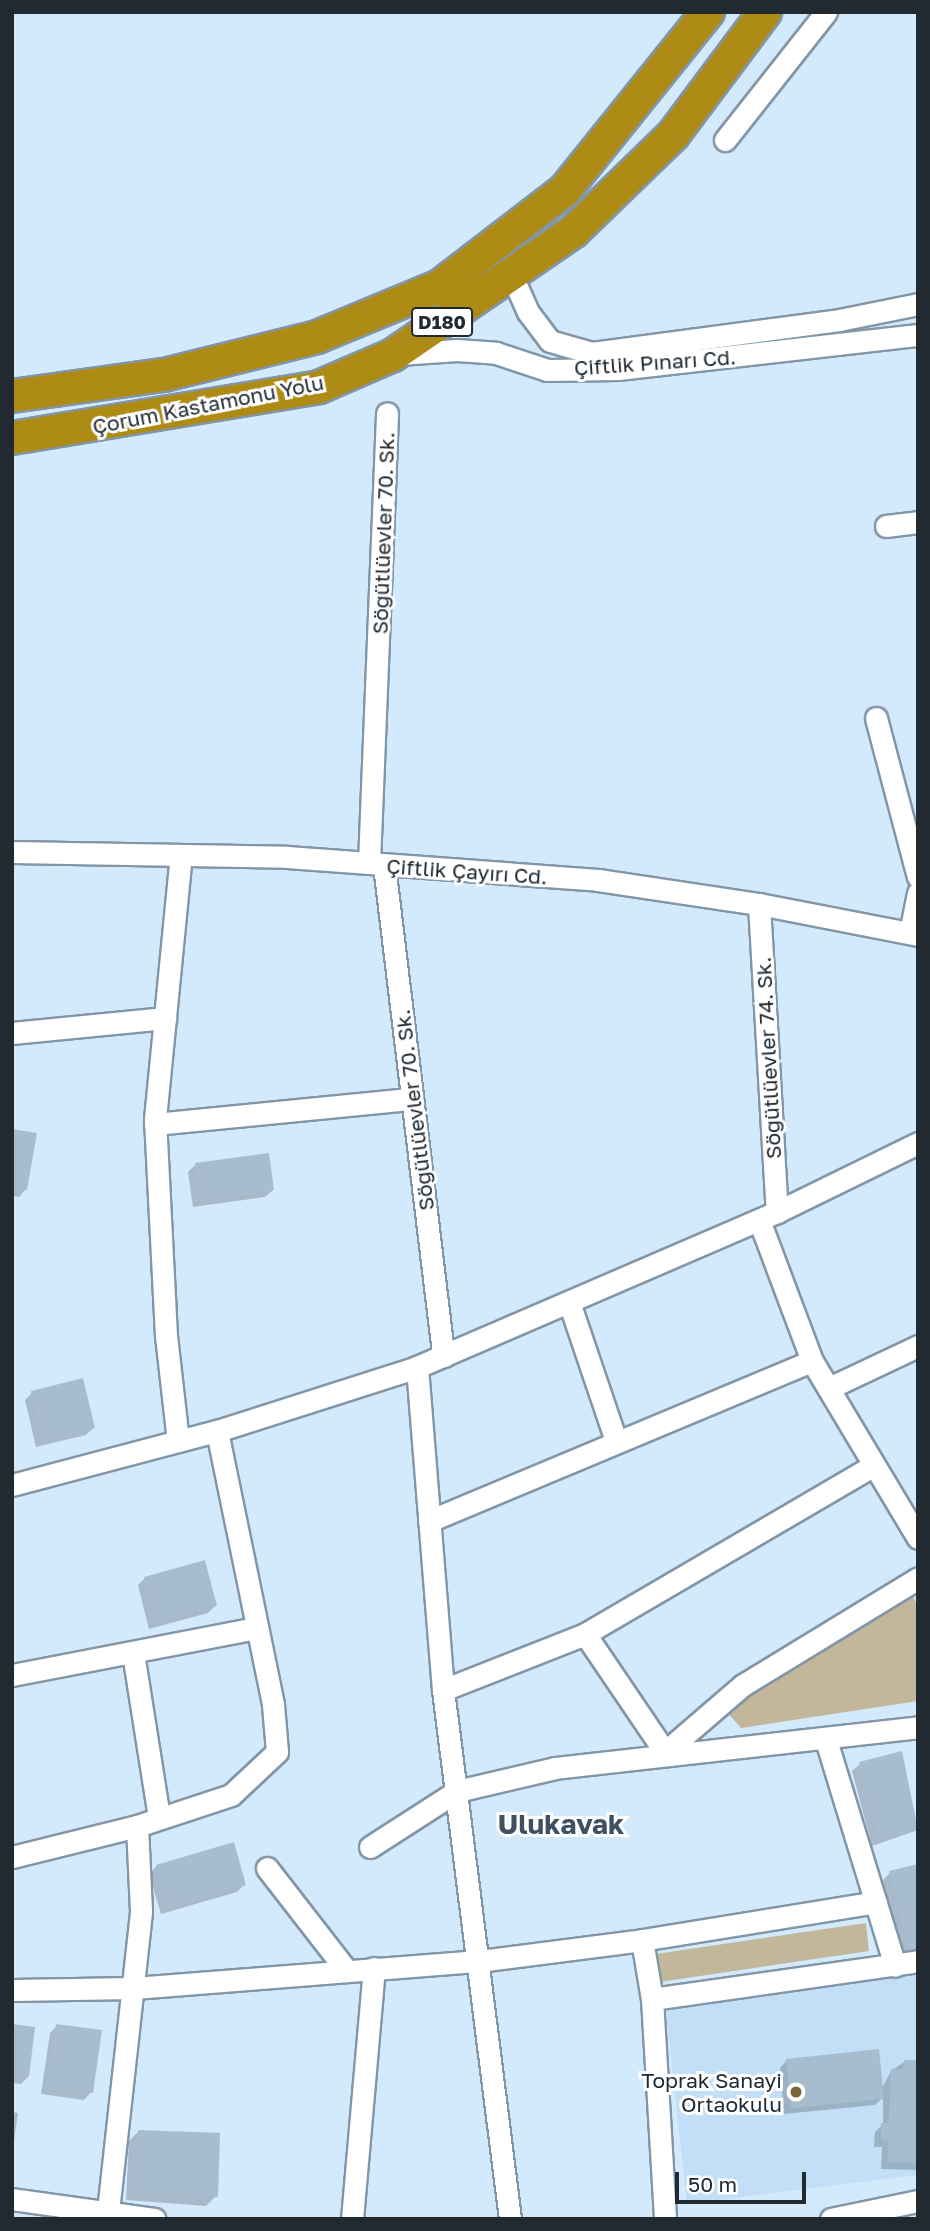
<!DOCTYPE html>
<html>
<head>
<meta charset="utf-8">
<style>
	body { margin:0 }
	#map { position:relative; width:930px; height:2231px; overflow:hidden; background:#d3e9fc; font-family:"Golos Text",sans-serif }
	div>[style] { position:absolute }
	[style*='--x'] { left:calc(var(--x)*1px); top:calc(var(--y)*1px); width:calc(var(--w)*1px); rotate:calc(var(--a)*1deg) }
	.built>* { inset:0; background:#c2dff7 }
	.green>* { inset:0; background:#c2b79a }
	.shadow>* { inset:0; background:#0003 }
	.building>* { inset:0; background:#a7bdcf }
	.roads { filter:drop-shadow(2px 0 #8296a8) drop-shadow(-2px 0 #8296a8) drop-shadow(0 2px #8296a8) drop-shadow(0 -2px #8296a8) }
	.minor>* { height:21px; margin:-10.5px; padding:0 10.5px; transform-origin:10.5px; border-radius:10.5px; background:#fff }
	.highway>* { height:32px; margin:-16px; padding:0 16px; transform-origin:16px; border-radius:16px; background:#ae8b14 }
	.dots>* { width:19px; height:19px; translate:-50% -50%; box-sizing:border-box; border:4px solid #fff; border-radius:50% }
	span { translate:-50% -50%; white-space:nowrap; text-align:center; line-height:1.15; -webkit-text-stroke:6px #fff; paint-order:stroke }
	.shield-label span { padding:2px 5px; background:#fff; border:2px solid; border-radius:5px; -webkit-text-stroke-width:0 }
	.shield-label { font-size:19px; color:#212931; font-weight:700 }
	.street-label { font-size:21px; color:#212931 }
	.poi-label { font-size:21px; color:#212931 }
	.right { translate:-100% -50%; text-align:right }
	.district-label { font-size:28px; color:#3f5161; font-weight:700 }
	.frame { position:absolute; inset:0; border:14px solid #212931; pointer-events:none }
	.scale { position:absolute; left:675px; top:2172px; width:131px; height:32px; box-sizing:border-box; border:4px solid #212931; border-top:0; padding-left:9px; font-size:21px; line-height:24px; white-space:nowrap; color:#212931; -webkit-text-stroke:5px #fff; paint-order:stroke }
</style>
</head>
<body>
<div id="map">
	<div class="built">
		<div style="clip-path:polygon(918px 1970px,918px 2175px,687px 2204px,666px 2009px)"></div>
	</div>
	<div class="green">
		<div style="clip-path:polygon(912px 1595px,918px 1606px,918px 1701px,741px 1728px,726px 1711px)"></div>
		<div style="clip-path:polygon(866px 1923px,869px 1951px,660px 1982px,656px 1954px)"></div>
	</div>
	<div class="shadow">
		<div style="clip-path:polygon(12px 1131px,26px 1189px,19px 1197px,12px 1196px)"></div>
		<div style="clip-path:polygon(195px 1165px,273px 1190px,265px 1197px,193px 1207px,188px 1172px)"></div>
		<div style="clip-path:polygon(32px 1393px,93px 1428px,86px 1435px,36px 1447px,25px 1400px)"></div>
		<div style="clip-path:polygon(145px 1578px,215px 1606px,208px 1613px,149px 1629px,138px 1585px)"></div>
		<div style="clip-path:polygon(901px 1753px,918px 1830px,872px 1846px,852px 1771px,860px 1764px)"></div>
		<div style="clip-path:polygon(918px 1865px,918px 1951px,902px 1955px,883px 1880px,890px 1873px)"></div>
		<div style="clip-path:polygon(157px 1866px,244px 1885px,237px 1892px,161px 1914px,149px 1874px)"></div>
		<div style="clip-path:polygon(12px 2026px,28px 2077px,21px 2084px,12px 2083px)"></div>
		<div style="clip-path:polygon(57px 2026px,91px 2092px,84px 2100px,41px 2094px,50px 2033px)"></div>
		<div style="clip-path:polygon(787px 2060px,881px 2090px,891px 2071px,904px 2062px,918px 2062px,918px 2170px,881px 2169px,882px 2147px,874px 2147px,875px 2132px,883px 2124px,883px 2097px,875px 2105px,784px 2114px,780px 2068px)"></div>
		<div style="clip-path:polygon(139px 2131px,216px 2196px,206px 2206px,126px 2200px,129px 2141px)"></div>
	</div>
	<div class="building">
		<div style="clip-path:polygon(12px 1129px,37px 1133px,27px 1190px,12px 1188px)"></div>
		<div style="clip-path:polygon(269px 1153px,274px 1190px,200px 1201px,195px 1163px)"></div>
		<div style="clip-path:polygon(83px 1378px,95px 1428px,43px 1441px,31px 1391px)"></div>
		<div style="clip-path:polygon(205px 1560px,217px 1606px,156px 1623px,144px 1577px)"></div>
		<div style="clip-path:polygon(902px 1751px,918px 1830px,879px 1840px,859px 1762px)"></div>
		<div style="clip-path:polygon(234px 1842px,246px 1885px,168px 1908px,156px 1865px)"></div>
		<div style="clip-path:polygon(918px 1864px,918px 1947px,909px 1949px,889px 1871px)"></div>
		<div style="clip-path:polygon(12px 2024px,35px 2027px,29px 2077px,12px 2076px)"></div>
		<div style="clip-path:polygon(56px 2024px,102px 2030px,93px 2093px,47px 2087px)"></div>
		<div style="clip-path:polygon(879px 2049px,884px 2099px,791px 2108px,786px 2059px)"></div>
		<div style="clip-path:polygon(904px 2060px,918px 2060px,918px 2163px,888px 2162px,888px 2141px,881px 2140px,881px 2123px,889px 2123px,891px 2069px,903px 2069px)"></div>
		<div style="clip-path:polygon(12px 2112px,18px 2113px,14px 2141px,12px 2141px)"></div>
		<div style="clip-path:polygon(138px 2130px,220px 2133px,218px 2197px,135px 2190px)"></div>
	</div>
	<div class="roads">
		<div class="minor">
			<div style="--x:725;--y:140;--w:163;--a:-51.7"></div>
			<div style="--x:512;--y:276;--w:39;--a:66"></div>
			<div style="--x:528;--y:312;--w:36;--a:53"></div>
			<div style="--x:550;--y:341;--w:44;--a:15.9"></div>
			<div style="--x:592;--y:353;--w:249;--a:-7.6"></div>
			<div style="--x:839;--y:320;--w:81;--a:-11.4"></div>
			<div style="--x:399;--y:354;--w:58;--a:-3.9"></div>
			<div style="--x:457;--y:350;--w:39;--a:4"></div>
			<div style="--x:496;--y:353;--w:54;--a:18.4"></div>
			<div style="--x:547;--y:370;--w:71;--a:-0.8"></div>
			<div style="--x:618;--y:369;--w:302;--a:-6.5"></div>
			<div style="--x:886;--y:526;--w:32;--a:-7"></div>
			<div style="--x:876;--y:718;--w:164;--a:75.2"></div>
			<div style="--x:12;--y:852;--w:275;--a:1"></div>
			<div style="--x:287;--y:857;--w:312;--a:4.2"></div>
			<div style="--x:598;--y:880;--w:163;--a:8.5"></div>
			<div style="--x:759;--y:904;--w:162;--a:11"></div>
			<div style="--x:369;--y:863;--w:450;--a:-87.7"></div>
			<div style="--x:384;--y:865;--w:495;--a:83.1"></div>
			<div style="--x:759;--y:904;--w:309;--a:86.7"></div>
			<div style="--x:910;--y:933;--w:41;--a:-78.7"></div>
			<div style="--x:12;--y:1033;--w:154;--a:-5.6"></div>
			<div style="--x:155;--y:1124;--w:258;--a:-5.6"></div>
			<div style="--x:759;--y:1220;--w:151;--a:69.4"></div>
			<div style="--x:812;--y:1361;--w:206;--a:59.1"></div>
			<div style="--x:569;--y:1302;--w:147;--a:71.3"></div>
			<div style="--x:417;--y:1367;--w:324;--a:85.4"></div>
			<div style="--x:443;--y:1690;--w:533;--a:82.78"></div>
			<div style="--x:829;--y:1388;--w:98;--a:-25.3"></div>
			<div style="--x:178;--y:1441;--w:106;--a:-96.5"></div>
			<div style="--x:166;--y:1336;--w:217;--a:-92.9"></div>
			<div style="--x:155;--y:1119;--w:265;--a:-84.4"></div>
			<div style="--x:12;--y:1485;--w:212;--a:-14.8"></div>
			<div style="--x:217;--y:1431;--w:210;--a:-17.7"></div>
			<div style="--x:417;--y:1367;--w:392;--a:-23.3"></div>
			<div style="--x:777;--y:1212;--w:157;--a:-26.1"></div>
			<div style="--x:429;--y:1521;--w:415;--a:-22.7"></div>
			<div style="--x:585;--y:1634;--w:143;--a:55.9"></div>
			<div style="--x:133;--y:1653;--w:167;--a:81"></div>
			<div style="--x:12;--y:1675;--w:248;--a:-10.9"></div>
			<div style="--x:443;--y:1690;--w:153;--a:-21.5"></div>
			<div style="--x:585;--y:1634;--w:335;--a:-30.3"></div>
			<div style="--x:826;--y:1740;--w:236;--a:73"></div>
			<div style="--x:665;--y:1752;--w:103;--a:-40.7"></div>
			<div style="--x:743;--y:1685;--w:205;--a:-31.4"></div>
			<div style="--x:370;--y:1847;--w:103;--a:-32.8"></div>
			<div style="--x:457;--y:1791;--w:101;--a:-13.2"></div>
			<div style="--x:555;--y:1768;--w:365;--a:-6.4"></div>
			<div style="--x:12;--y:1857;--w:129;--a:-13.9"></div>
			<div style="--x:137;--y:1826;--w:99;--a:-18.3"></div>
			<div style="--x:231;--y:1795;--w:63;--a:-43.1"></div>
			<div style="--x:277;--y:1752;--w:48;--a:-94.8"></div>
			<div style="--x:273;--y:1704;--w:279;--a:-101.6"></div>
			<div style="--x:267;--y:1868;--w:130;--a:52.2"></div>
			<div style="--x:642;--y:1940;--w:60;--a:80.4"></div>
			<div style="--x:652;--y:1999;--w:220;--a:86.6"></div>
			<div style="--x:12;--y:1990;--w:122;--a:-0.9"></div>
			<div style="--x:134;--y:1988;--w:346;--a:-4.5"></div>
			<div style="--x:479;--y:1961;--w:164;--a:-7.3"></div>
			<div style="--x:642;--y:1940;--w:237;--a:-9.2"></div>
			<div style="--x:652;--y:1999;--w:269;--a:-8.1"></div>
			<div style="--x:12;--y:2199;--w:144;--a:8"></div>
			<div style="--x:108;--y:2211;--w:302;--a:-83.7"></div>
			<div style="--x:141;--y:1911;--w:85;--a:-92.7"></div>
			<div style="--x:352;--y:2219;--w:252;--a:-85"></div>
			<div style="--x:831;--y:2219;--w:89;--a:-11.7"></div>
		</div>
		<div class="highway">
			<div style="--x:12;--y:396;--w:153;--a:-7.9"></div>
			<div style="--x:164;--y:375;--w:158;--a:-13.9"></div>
			<div style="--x:317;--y:337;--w:133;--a:-22.5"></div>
			<div style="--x:440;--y:286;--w:156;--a:-37.5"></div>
			<div style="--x:564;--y:191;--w:230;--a:-51.2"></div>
			<div style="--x:12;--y:438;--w:311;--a:-9.4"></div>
			<div style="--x:319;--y:387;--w:81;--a:-23.4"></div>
			<div style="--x:393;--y:355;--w:219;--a:-34.4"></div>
			<div style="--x:574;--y:231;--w:138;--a:-44.1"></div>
			<div style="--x:673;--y:135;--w:154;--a:-53.2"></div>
		</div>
	</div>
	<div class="dots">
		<div style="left:796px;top:2092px;background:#786634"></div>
	</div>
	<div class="shield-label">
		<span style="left:442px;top:322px">D180</span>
	</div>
	<div class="street-label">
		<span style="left:655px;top:362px;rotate:-4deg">Çiftlik Pınarı Cd.</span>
		<span style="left:208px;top:404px;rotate:-11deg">Çorum Kastamonu Yolu</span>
		<span style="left:383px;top:533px;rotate:-88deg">Söğütlüevler 70. Sk.</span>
		<span style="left:467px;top:871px;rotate:4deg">Çiftlik Çayırı Cd.</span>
		<span style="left:768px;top:1058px;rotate:-93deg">Söğütlüevler 74. Sk.</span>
		<span style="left:414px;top:1110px;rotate:-97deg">Söğütlüevler 70. Sk.</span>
	</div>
	<div class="poi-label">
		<span class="right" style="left:782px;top:2092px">Toprak Sanayi<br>Ortaokulu</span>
	</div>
	<div class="district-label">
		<span style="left:561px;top:1824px">Ulukavak</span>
	</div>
	<div class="frame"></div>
	<div class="scale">50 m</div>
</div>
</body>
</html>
